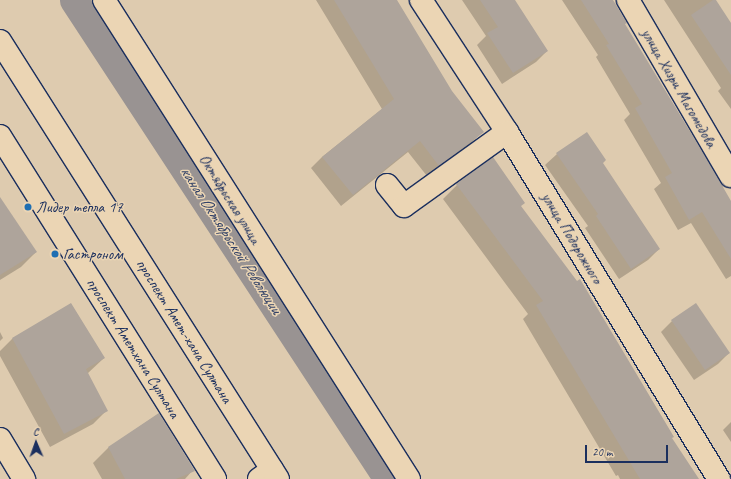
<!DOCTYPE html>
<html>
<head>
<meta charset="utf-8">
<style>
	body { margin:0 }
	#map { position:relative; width:731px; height:479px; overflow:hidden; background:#decbaf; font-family:Caveat,sans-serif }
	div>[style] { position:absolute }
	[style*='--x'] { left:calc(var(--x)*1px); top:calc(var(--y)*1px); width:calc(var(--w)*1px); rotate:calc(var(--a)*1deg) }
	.shadow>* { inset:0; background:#0003 }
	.canal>* { height:29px; margin:-14.5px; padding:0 14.5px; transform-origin:14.5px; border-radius:14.5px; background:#999392 }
	.building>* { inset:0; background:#aea49b }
	.roads { filter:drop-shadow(1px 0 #1b2f5e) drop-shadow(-1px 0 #1b2f5e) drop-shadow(0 1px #1b2f5e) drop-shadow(0 -1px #1b2f5e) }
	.street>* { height:22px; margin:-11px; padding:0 11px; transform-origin:11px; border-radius:11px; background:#ebd5b4 }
	.primary>* { height:22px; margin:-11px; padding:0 11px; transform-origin:11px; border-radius:11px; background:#ebd5b4 }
	.dots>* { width:11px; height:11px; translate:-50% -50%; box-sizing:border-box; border:2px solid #ebd5b4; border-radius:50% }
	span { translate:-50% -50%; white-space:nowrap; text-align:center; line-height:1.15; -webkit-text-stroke:3px #ebd5b4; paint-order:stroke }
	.street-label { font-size:16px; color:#1b2f5e }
	.poi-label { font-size:16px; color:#1b2f5e }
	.left { translate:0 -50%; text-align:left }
	.water-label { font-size:17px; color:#344368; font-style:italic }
	.north { position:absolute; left:16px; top:423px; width:40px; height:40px; -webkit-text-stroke:3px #ebd5b4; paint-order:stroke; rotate:358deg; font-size:11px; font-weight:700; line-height:16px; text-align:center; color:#1b2f5e }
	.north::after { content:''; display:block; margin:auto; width:14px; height:18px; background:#1b2f5e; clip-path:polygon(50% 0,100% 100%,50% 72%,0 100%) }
	.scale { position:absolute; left:585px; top:445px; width:83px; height:18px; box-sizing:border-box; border:2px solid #1b2f5e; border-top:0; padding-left:5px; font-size:12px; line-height:14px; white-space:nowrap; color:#1b2f5e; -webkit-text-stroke:3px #ebd5b4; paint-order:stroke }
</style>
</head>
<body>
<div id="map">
	<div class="shadow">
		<div style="clip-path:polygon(316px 0,396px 0,451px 91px,482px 132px,471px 143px,427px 176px,408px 152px,341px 206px,311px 168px,322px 157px,382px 109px)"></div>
		<div style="clip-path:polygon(462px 0,509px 0,547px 51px,536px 62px,502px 84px,477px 45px,486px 36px)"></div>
		<div style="clip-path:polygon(562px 0,612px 0,624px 25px,665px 91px,731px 204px,731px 276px,726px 279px,691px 223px,678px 230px,654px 189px,661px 183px,624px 120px,630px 114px,596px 57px,598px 55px)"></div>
		<div style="clip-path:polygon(664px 0,715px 0,731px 24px,731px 109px,718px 91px,721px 88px)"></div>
		<div style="clip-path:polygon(557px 154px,602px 163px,659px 249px,648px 260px,619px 279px,585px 228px,588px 226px,545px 165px)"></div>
		<div style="clip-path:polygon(457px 185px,520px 207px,697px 479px,620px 479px,618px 475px,616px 476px,523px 319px,528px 314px,443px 199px)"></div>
		<div style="clip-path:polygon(0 202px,36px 252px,21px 267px,0 280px)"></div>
		<div style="clip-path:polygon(71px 304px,104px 358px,87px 374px,106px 411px,93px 424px,50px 447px,0 356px,0 351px,12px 339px)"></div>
		<div style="clip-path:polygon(672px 321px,729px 353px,718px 364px,694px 380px,661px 332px)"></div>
		<div style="clip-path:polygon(0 332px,3px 338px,0 341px)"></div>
		<div style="clip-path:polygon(158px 414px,193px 470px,185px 479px,102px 479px,93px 463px,108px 448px)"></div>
		<div style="clip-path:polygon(731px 422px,731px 442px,723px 430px)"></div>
	</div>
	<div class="canal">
		<div style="--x:74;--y:0;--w:573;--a:56.75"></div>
	</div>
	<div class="building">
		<div style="clip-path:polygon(334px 0,397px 0,452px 91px,484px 132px,439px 166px,420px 141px,353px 195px,322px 157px,394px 99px)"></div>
		<div style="clip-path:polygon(480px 0,515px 0,548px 51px,513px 73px,487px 33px,498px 27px)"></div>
		<div style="clip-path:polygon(581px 0,613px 0,627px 23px,625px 24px,708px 161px,731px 201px,731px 259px,702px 212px,689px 220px,665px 177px,672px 173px,635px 108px,642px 104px,606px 45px,609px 44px)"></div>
		<div style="clip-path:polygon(713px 0,716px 0,731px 23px,731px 75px,691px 15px)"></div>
		<div style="clip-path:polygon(587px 132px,606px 160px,603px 163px,660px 249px,631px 269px,596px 216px,598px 214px,556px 153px)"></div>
		<div style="clip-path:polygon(493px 157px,525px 203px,521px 206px,577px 281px,580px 279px,674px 437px,672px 438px,699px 479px,640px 479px,536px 305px,543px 301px,456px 184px)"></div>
		<div style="clip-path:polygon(0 197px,37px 252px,0 275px)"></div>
		<div style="clip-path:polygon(71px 303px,105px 358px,86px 369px,108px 411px,64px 434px,12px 338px)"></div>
		<div style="clip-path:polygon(696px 303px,730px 353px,705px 370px,671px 320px)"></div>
		<div style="clip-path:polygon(159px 413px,195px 471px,176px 479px,125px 479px,108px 447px)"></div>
	</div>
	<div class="roads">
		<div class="street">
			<div style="--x:104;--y:0;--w:568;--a:57.51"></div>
			<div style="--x:421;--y:0;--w:158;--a:56.9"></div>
			<div style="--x:507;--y:132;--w:407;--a:58.6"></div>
			<div style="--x:628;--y:0;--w:204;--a:59.7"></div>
			<div style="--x:387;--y:185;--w:27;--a:51"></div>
			<div style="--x:404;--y:206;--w:127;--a:-35.7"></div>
			<div style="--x:0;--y:439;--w:47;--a:59"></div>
			<div style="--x:259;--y:479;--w:16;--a:-35"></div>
		</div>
		<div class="primary">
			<div style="--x:0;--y:41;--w:519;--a:57.6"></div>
			<div style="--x:0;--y:136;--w:405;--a:57.9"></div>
		</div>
	</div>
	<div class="dots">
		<div style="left:28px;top:207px;background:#1f6fb2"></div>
		<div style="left:55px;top:254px;background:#1f6fb2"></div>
	</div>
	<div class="street-label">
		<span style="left:679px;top:88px;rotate:60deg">улица Хизри Магомедова</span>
		<span style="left:230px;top:199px;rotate:58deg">Октябрьская улица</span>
		<span style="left:572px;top:238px;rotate:59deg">улица Подорожного</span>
		<span style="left:184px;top:331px;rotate:58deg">проспект Амет-хана Султана</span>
		<span style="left:133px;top:348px;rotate:58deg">проспект Аметхана Султана</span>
	</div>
	<div class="poi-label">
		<span class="left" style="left:36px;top:207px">Лидер тепла 17</span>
		<span class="left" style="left:63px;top:254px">Гастроном</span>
	</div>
	<div class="water-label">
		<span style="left:231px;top:240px;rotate:57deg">канал Октябрьской Революции</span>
	</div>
	<div class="north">С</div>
	<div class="scale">20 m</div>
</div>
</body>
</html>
